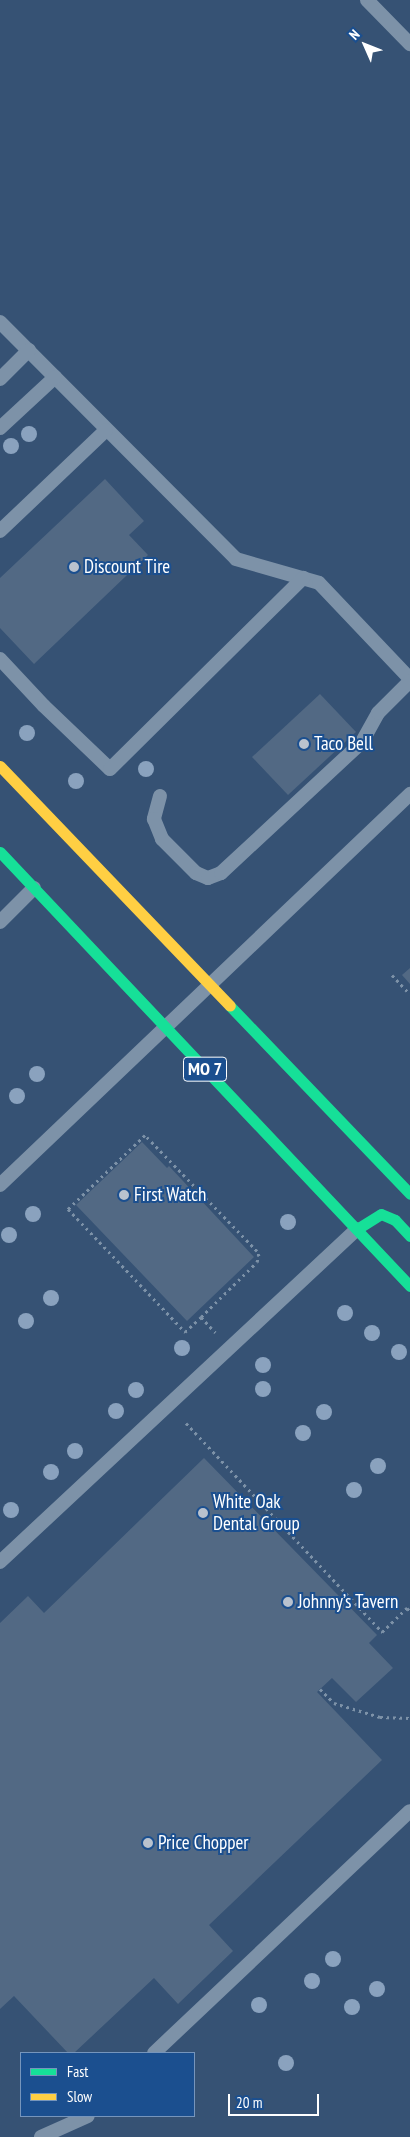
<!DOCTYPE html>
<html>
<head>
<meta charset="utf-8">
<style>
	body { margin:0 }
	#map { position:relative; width:410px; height:2137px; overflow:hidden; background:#365274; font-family:"PT Sans Narrow",sans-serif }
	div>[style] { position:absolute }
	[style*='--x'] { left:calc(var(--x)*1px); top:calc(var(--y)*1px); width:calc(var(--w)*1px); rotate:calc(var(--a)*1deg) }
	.building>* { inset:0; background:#526984 }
	.path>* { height:3px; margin-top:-1.5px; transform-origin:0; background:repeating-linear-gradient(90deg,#7d92a8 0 2.5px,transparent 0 6.5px) }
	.lane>* { height:14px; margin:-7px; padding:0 7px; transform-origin:7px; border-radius:7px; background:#7d92a8 }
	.fast>* { height:11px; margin:-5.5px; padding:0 5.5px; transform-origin:5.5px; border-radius:5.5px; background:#16e098 }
	.slow>* { height:11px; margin:-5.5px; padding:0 5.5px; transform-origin:5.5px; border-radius:5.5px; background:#ffcf43 }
	.trees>* { width:16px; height:16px; margin:-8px; border-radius:50%; background:#8aa2be }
	.dots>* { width:14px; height:14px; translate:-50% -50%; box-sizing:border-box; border:2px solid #1b4f8f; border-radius:50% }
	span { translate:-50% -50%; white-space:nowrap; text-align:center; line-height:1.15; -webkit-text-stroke:4px #1b4f8f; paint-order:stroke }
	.shield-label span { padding:1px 4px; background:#1b4f8f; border:1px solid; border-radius:4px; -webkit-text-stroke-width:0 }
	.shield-label { font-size:18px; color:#fff; font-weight:700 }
	.poi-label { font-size:19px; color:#fff }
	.left { translate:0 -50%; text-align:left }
	.legend { position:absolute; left:20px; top:2052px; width:175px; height:65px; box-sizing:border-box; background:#1b4f8f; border:1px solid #7695bc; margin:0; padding:6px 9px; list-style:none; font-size:15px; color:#fff }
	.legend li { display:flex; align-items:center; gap:10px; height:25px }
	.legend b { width:25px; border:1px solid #7695bc }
	.north { position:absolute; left:340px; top:20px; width:50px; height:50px; -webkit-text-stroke:4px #1b4f8f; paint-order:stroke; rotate:314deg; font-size:14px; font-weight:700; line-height:20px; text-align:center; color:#fff }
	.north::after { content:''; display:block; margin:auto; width:18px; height:22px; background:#fff; clip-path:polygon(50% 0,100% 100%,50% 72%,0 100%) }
	.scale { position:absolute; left:228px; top:2094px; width:91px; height:22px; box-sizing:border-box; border:2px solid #fff; border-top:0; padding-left:6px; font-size:15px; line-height:18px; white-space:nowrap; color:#fff; -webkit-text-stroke:4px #1b4f8f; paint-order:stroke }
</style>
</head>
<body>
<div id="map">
	<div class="building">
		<div style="clip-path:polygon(105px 479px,144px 521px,129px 535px,148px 555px,34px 664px,0 628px,0 578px)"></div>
		<div style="clip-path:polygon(320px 694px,356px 732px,288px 795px,252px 757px)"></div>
		<div style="clip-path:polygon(410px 968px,410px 984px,402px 975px)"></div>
		<div style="clip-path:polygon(142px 1142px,167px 1168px,169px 1166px,254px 1257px,187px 1321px,76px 1205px)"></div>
		<div style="clip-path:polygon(204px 1458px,377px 1635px,369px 1643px,393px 1668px,356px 1702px,332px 1678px,317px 1692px,382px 1760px,209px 1925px,233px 1951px,178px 2004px,154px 1978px,74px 2053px,68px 2053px,14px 1996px,0 2009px,0 1623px,28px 1596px,44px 1613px)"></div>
	</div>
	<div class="path">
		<div style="--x:392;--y:975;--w:26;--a:47"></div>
		<div style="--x:201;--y:1317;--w:78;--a:-44.5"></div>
		<div style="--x:257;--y:1262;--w:6;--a:-72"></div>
		<div style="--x:259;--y:1256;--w:5;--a:-112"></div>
		<div style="--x:257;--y:1251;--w:161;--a:-134"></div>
		<div style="--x:145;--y:1135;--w:107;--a:136.1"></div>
		<div style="--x:68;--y:1209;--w:170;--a:46.4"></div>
		<div style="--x:185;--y:1332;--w:22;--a:-43"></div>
		<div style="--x:201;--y:1317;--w:21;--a:47"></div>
		<div style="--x:186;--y:1423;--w:287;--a:46.8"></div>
		<div style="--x:382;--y:1632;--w:35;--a:-44"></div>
		<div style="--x:407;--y:1608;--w:4;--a:45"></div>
		<div style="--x:320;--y:1689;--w:20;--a:45"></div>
		<div style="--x:334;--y:1703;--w:48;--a:16.9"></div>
		<div style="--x:380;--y:1717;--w:30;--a:2"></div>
	</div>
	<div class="lane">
		<div style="--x:367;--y:0;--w:62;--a:45.7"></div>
		<div style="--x:0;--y:322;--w:334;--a:45.1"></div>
		<div style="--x:236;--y:559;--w:86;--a:16.1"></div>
		<div style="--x:319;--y:583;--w:132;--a:46.5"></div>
		<div style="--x:0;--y:379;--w:41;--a:-45"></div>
		<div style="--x:0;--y:428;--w:75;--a:-42.8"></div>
		<div style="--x:0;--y:531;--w:146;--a:-43.6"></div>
		<div style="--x:0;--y:659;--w:64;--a:46.9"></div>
		<div style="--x:44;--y:706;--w:91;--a:43.7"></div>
		<div style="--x:110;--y:769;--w:272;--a:-44.7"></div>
		<div style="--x:160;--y:796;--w:24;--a:105"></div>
		<div style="--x:154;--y:819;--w:22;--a:68"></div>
		<div style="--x:162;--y:839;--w:48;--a:45"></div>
		<div style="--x:196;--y:873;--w:13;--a:23"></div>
		<div style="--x:208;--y:878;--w:14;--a:-21"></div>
		<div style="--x:221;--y:873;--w:192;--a:-42.9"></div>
		<div style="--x:362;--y:742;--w:33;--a:-61"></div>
		<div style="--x:378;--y:713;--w:45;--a:-45"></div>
		<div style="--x:0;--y:922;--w:48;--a:-45"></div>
		<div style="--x:0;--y:1185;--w:567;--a:-43.64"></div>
		<div style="--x:0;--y:1562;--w:488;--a:-43"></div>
		<div style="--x:154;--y:2053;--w:352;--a:-43.4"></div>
		<div style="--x:41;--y:2137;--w:51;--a:-24.1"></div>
	</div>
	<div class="fast">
		<div style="--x:0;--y:852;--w:597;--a:46.63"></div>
		<div style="--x:230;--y:1006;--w:260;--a:46.2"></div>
		<div style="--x:357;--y:1229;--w:28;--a:-32"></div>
		<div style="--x:381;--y:1214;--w:15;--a:23"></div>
		<div style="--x:395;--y:1220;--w:22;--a:47"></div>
	</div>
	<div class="slow">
		<div style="--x:0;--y:766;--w:332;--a:46.2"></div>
	</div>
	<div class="trees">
		<div style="left:29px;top:434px"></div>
		<div style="left:11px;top:446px"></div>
		<div style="left:27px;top:733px"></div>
		<div style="left:146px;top:769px"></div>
		<div style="left:76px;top:781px"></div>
		<div style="left:37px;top:1074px"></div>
		<div style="left:17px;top:1096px"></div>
		<div style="left:33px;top:1214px"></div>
		<div style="left:288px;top:1222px"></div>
		<div style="left:9px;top:1235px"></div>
		<div style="left:51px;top:1298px"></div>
		<div style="left:345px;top:1313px"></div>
		<div style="left:26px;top:1321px"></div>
		<div style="left:372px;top:1333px"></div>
		<div style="left:182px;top:1348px"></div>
		<div style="left:399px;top:1352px"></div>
		<div style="left:263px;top:1365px"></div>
		<div style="left:263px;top:1389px"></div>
		<div style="left:136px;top:1390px"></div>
		<div style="left:116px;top:1411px"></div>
		<div style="left:324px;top:1412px"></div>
		<div style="left:303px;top:1433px"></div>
		<div style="left:75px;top:1451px"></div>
		<div style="left:378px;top:1466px"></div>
		<div style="left:51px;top:1472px"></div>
		<div style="left:354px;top:1490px"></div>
		<div style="left:11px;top:1510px"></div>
		<div style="left:333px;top:1959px"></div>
		<div style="left:312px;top:1981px"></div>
		<div style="left:377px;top:1989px"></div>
		<div style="left:259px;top:2005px"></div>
		<div style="left:352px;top:2007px"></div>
		<div style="left:286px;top:2063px"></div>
	</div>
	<div class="dots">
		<div style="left:74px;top:567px;background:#b9c2ce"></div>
		<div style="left:304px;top:744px;background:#b9c2ce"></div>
		<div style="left:124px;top:1195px;background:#b9c2ce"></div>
		<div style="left:203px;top:1513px;background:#b9c2ce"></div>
		<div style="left:288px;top:1602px;background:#b9c2ce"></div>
		<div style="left:148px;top:1843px;background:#b9c2ce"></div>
	</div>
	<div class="shield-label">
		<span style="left:205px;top:1069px">MO 7</span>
	</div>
	<div class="poi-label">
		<span class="left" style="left:84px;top:567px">Discount Tire</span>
		<span class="left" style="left:314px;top:744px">Taco Bell</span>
		<span class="left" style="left:134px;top:1195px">First Watch</span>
		<span class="left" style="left:213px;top:1513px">White Oak<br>Dental Group</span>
		<span class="left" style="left:298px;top:1602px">Johnny’s Tavern</span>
		<span class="left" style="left:158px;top:1843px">Price Chopper</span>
	</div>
	<ul class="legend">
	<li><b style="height:6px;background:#16e098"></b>Fast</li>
	<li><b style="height:6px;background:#ffcf43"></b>Slow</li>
	</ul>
	<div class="north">N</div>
	<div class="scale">20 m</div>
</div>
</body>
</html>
